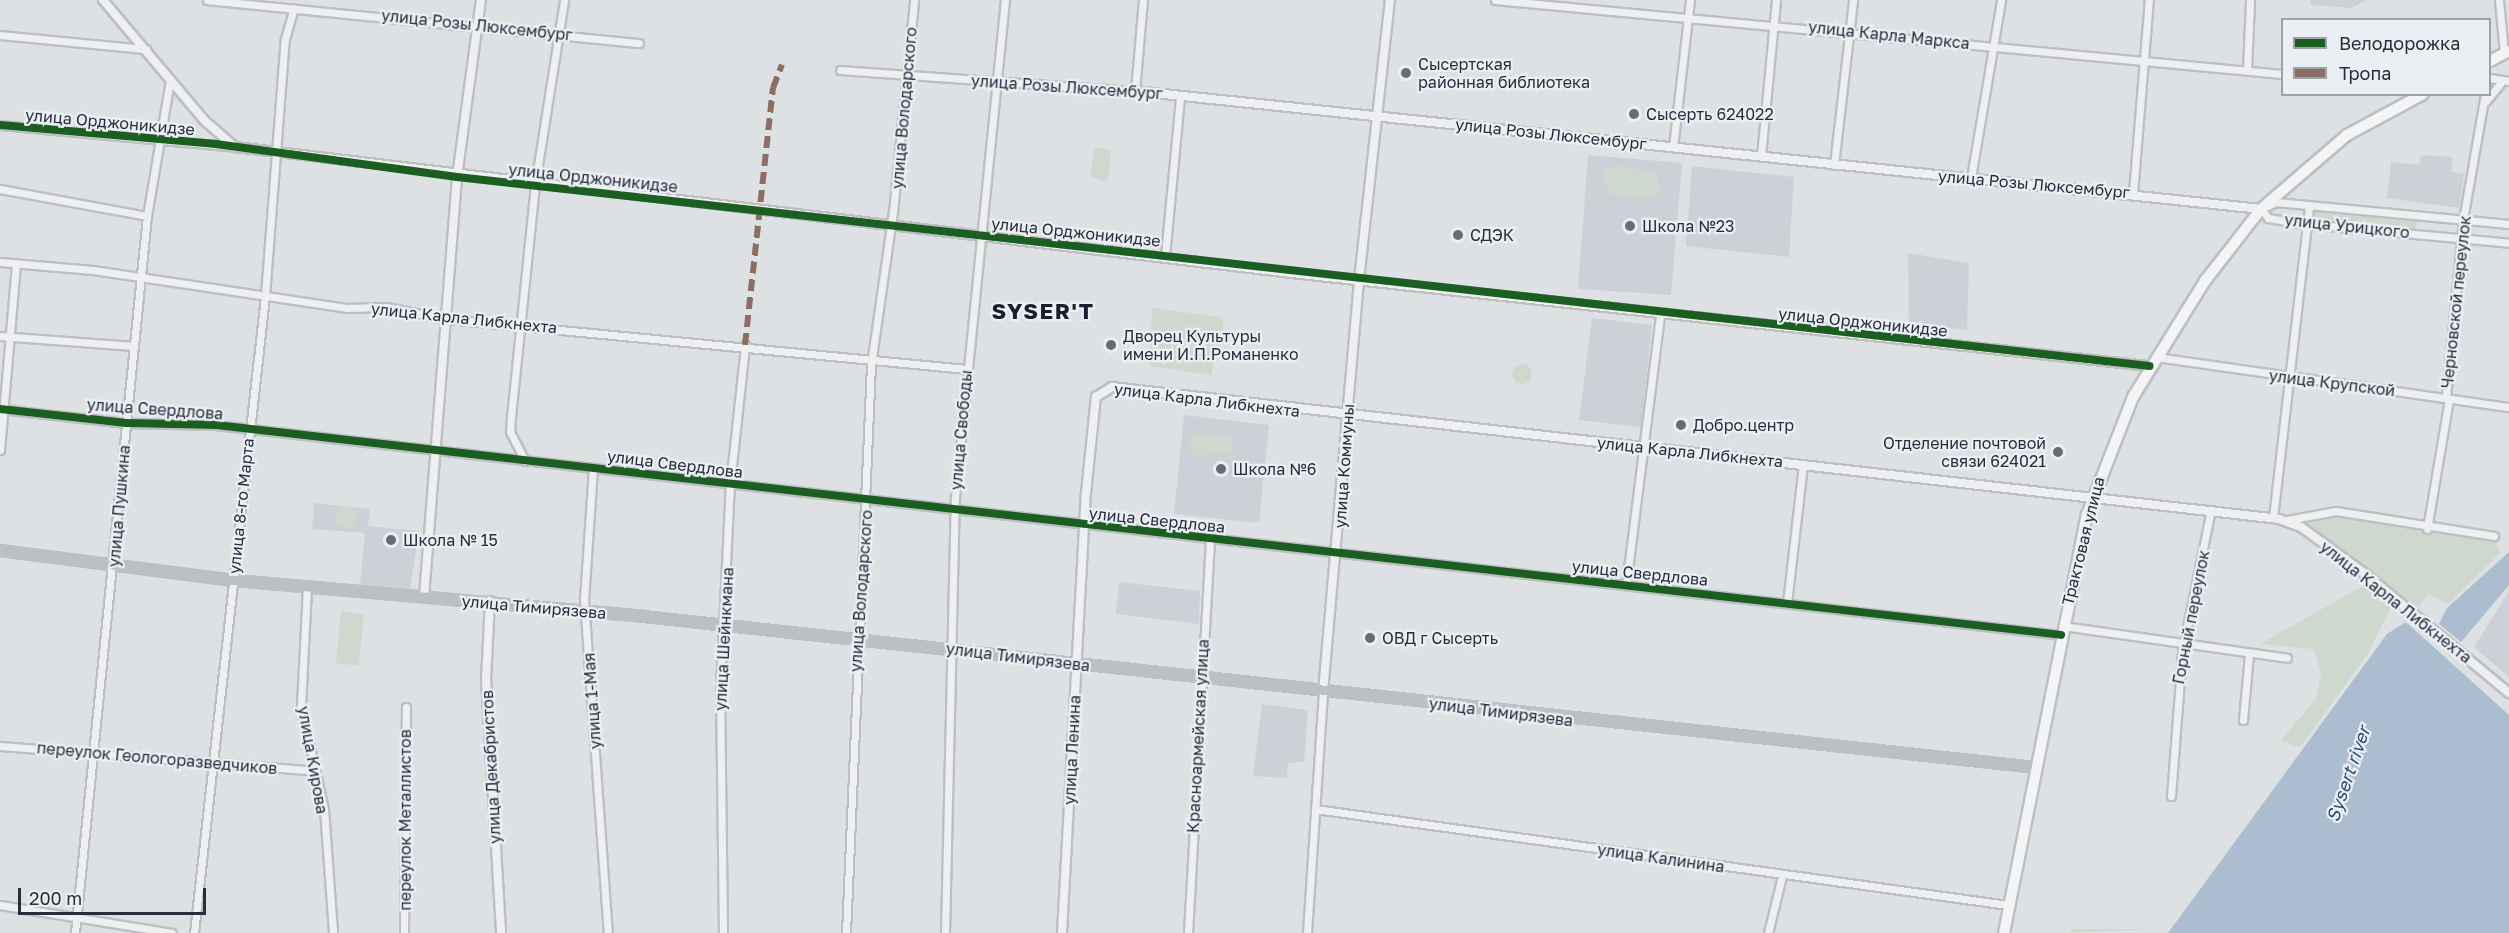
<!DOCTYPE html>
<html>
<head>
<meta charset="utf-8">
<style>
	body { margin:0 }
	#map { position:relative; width:2509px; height:933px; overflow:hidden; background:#dee1e4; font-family:"Golos Text",sans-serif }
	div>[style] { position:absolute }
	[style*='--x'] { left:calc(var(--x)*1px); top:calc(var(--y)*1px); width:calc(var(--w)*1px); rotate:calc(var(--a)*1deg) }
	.built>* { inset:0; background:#ccd0d7 }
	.green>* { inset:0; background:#cfd8cf }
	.round { border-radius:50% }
	.water>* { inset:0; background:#acbdcf }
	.roads { filter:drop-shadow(2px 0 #bdbfc2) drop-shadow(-2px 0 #bdbfc2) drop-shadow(0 2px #bdbfc2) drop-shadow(0 -2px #bdbfc2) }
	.minor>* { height:7px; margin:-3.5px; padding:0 3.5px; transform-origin:3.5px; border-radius:3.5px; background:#eeeff1 }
	.tertiary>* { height:8px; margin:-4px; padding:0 4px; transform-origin:4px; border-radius:4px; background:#eeeff1 }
	.secondary>* { height:9px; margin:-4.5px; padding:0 4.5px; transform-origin:4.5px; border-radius:4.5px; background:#bcbfc4 }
	.primary>* { height:10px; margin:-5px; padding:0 5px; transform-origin:5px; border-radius:5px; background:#f2f4f5 }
	.quiet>* { height:6px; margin-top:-3px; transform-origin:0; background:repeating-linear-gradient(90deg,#8d6e63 0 12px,transparent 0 18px) }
	.cycleway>* { height:8px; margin:-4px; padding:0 4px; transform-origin:4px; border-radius:4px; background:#1b5e20 }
	.dots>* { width:16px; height:16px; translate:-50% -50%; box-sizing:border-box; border:3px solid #ebeff4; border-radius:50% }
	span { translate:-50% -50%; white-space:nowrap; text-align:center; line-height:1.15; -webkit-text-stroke:4.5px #ebeff4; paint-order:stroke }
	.street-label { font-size:16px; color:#262e3c }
	.poi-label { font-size:16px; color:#262e3c }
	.left { translate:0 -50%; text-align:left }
	.right { translate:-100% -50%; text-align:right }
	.water-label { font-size:18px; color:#314b6f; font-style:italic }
	.district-label { font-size:22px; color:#191f2d; font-weight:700; letter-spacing:1.5px }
	.legend { position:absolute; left:2281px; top:18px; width:210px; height:78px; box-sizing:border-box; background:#ebeff4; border:2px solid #9ca2aa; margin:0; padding:8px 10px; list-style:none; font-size:18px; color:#262e3c }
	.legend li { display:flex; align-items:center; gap:12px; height:30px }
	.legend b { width:30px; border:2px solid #9ca2aa }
	.scale { position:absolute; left:18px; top:888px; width:188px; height:27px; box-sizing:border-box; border:3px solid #262e3c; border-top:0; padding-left:8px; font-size:18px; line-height:21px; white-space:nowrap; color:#262e3c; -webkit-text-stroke:4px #ebeff4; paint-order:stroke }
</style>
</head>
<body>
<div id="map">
	<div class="built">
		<div style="clip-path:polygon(2311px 0,2366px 0,2352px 8px,2310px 5px)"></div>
		<div style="clip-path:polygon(1588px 155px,1682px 163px,1671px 295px,1578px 289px)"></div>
		<div style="clip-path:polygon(2421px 155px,2453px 157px,2451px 172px,2464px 174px,2459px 208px,2387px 198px,2391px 162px,2419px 165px)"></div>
		<div style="clip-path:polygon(1692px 166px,1794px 177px,1789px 257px,1686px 246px)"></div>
		<div style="clip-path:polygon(1908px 253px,1969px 263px,1967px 330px,1909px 322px)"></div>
		<div style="clip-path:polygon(1592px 318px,1652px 325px,1641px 427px,1579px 420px)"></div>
		<div style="clip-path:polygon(1184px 415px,1269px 425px,1259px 523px,1174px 514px)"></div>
		<div style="clip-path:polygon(314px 503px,370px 509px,368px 526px,419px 531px,410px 589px,360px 585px,365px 533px,312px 529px)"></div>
		<div style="clip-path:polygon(1119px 582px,1200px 591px,1199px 624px,1116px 614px)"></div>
		<div style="clip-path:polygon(2509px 591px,2509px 677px,2474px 647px)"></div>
		<div style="clip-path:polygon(1262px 704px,1308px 710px,1304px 762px,1288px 763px,1287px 778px,1253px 776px)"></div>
	</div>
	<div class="green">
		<div style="clip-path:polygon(1095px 147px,1111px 150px,1108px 182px,1090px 176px)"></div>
		<div style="clip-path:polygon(1615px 165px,1657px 173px,1659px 193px,1648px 199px,1608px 193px,1603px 172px)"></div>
		<div style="clip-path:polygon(2311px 207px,2418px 217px,2416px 230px,2309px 220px)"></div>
		<div style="clip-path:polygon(1152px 308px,1223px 317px,1223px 342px,1214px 352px,1212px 375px,1150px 366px)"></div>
		<div class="round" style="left:1512px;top:364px;width:20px;height:20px"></div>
		<div style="clip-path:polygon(1196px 434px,1231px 436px,1232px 454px,1193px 455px,1189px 442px)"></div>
		<div class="round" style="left:335px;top:506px;width:22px;height:22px"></div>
		<div style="clip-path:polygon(2326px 514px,2496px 541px,2500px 553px,2448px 604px,2429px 594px,2418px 607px,2304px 523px)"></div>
		<div style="clip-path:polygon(2364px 585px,2393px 603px,2368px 654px,2300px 747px,2280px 741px,2316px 699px,2321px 673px,2314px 649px,2260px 644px)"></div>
		<div style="clip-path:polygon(341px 611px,364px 614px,359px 666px,336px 663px)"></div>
		<div style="clip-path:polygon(2072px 929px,2155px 929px,2070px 933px)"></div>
	</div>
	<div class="water">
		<div style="clip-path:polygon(2509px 552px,2509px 585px,2461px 642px,2439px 624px,2447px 608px)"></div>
		<div style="clip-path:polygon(2406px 622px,2509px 715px,2509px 933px,2168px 933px,2387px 634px)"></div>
	</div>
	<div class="roads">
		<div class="minor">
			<div style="--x:207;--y:0;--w:434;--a:5.7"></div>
			<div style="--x:1495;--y:0;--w:790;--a:5.37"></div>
			<div style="--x:2499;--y:0;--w:53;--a:84.6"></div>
			<div style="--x:0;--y:35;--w:147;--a:5.5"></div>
			<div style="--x:840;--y:70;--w:296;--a:4.1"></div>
			<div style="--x:1135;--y:91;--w:91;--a:-85"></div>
			<div style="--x:2247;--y:70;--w:70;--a:-87.5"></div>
			<div style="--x:2490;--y:78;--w:19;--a:9"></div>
			<div style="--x:2486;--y:101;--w:27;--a:-51"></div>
			<div style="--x:0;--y:125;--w:236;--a:5.3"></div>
			<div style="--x:1673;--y:147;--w:148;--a:-83.4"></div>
			<div style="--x:1761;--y:156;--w:157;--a:-84.5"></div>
			<div style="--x:1834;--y:165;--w:166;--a:-83.4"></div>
			<div style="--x:1971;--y:178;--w:181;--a:-80.4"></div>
			<div style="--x:0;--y:189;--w:149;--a:10.4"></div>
			<div style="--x:2133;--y:193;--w:194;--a:-85.3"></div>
			<div style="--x:2509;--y:224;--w:234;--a:-174.6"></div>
			<div style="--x:2276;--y:202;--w:17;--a:155"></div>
			<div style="--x:2261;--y:209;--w:11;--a:52"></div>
			<div style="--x:2268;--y:218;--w:38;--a:9"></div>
			<div style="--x:2306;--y:224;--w:204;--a:5.3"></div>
			<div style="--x:1165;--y:256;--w:161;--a:-84.6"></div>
			<div style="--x:0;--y:262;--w:93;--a:4.9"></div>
			<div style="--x:93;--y:270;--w:256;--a:8.5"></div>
			<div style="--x:346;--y:308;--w:40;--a:-1.4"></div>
			<div style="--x:386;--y:307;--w:61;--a:11.3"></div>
			<div style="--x:446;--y:319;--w:522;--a:5.49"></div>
			<div style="--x:0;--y:336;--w:134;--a:4.3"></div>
			<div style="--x:2156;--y:357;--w:357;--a:8.1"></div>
			<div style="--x:2446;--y:397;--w:178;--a:-84.5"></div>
			<div style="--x:2463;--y:220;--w:128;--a:-80.1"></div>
			<div style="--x:0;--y:409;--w:127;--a:6.3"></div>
			<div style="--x:126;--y:423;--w:90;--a:1.3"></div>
			<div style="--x:216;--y:425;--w:1857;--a:6.49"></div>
			<div style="--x:0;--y:450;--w:186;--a:-85.1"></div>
			<div style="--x:525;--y:461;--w:33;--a:-117"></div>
			<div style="--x:510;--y:432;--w:15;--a:-86"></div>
			<div style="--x:511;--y:417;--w:234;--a:-84.1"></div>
			<div style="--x:535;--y:184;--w:186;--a:-81"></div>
			<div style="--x:593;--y:468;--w:132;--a:93.9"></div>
			<div style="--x:584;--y:600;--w:334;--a:85.9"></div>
			<div style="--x:2273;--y:518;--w:315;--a:-83.4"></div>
			<div style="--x:2287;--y:520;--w:50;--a:-10.4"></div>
			<div style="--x:2336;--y:511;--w:160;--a:9"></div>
			<div style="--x:2427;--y:529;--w:132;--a:-80.4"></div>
			<div style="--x:1626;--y:585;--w:272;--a:-82.8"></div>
			<div style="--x:307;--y:587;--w:120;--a:92.9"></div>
			<div style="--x:301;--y:707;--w:105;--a:77.3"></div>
			<div style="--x:324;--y:809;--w:124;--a:85.8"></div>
			<div style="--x:1787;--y:603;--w:139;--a:-83.4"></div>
			<div style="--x:2063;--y:626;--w:226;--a:8.1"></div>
			<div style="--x:2243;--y:720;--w:66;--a:-84.8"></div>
			<div style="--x:0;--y:746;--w:316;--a:4.5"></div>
			<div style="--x:2171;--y:796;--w:144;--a:-85.6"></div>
			<div style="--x:2182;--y:652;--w:145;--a:-78.5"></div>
			<div style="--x:1315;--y:809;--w:700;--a:7.89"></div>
			<div style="--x:0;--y:905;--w:174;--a:9.2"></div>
			<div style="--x:75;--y:933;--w:721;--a:-84.27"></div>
			<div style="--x:147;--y:216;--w:138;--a:-80.4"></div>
			<div style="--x:194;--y:933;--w:641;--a:-83.64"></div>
			<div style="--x:265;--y:296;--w:258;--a:-85.6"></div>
			<div style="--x:285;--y:39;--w:32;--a:-74"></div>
			<div style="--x:404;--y:933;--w:226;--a:-89.5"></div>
			<div style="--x:723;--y:933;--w:246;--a:-90.7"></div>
			<div style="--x:720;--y:687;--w:203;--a:-87.2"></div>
			<div style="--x:730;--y:484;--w:140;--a:-83.8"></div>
			<div style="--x:846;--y:933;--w:570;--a:-87.48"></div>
			<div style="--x:871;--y:364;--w:154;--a:-81.8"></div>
			<div style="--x:893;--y:212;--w:213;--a:-84.3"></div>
			<div style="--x:945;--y:933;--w:435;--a:-88.7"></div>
			<div style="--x:955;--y:498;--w:501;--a:-84.27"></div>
			<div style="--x:1188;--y:933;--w:395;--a:-86.8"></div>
			<div style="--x:1307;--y:933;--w:242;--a:-86.2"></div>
			<div style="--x:1768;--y:933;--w:59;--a:-76.2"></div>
		</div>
		<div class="tertiary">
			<div style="--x:103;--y:0;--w:158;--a:49.9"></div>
			<div style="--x:205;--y:121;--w:40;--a:41"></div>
			<div style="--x:235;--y:147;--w:1063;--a:6.8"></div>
			<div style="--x:1291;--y:273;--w:863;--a:6.19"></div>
			<div style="--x:1135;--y:91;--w:1132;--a:5.98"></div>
			<div style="--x:424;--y:597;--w:421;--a:-85.5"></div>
			<div style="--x:457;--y:177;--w:179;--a:-82.3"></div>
			<div style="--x:490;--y:601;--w:78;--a:92.9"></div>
			<div style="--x:486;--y:679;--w:254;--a:86.6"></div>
			<div style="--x:1323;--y:692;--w:414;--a:-85"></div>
			<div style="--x:1359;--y:280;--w:282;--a:-83.7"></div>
			<div style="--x:1062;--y:933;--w:441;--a:-86.9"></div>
			<div style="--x:1086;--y:493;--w:97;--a:-84.1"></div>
			<div style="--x:1096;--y:397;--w:19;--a:-32"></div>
			<div style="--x:1112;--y:387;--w:1174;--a:6.45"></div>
			<div style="--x:2279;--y:519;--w:23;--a:20"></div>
			<div style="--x:2301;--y:527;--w:78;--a:36.1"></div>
			<div style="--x:2364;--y:573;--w:188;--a:39.6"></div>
		</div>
		<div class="secondary">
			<div style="--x:0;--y:550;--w:235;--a:7.3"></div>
			<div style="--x:233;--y:580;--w:412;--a:5"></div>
			<div style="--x:643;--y:616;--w:1400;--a:6.19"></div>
		</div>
		<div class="primary">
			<div style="--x:2490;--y:61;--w:21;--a:-28"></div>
			<div style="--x:2004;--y:933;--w:426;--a:-78.8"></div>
			<div style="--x:2087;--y:515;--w:127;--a:-68.7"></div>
			<div style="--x:2133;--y:397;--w:137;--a:-58.2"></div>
			<div style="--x:2205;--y:281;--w:91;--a:-52.1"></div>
			<div style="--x:2261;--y:209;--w:113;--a:-40.7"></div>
			<div style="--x:2347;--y:135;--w:86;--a:-28.3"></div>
		</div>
	</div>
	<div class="quiet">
		<div style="--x:745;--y:345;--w:259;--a:-83.8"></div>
		<div style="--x:773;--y:88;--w:25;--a:-69"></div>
	</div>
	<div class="cycleway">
		<div style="--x:0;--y:125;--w:217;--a:5"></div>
		<div style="--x:216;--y:144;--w:243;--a:7.8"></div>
		<div style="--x:457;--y:177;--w:1703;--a:6.37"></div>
		<div style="--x:0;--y:409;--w:127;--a:6.3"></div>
		<div style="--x:126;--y:423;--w:90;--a:1.3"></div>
		<div style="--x:216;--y:425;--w:1857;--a:6.49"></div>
	</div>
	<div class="dots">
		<div style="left:1406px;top:73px;background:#666d77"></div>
		<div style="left:1634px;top:114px;background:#666d77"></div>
		<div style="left:1630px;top:226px;background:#666d77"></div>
		<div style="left:1458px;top:235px;background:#666d77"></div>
		<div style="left:1111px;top:345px;background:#666d77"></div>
		<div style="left:1681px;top:425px;background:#666d77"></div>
		<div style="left:2058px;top:452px;background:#666d77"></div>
		<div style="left:1221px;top:469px;background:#666d77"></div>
		<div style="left:391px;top:540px;background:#666d77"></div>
		<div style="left:1370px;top:638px;background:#666d77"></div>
	</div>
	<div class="street-label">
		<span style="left:477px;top:25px;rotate:6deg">улица Розы Люксембург</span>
		<span style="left:1889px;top:35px;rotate:6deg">улица Карла Маркса</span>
		<span style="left:1067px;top:87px;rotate:4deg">улица Розы Люксембург</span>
		<span style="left:904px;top:108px;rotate:-85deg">улица Володарского</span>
		<span style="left:110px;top:122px;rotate:5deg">улица Орджоникидзе</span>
		<span style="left:1551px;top:134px;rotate:6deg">улица Розы Люксембург</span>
		<span style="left:593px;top:178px;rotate:6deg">улица Орджоникидзе</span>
		<span style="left:2034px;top:184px;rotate:5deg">улица Розы Люксембург</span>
		<span style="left:2347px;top:226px;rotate:6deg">улица Урицкого</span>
		<span style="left:1076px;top:232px;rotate:6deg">улица Орджоникидзе</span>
		<span style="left:2456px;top:302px;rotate:-84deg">Черновской переулок</span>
		<span style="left:464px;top:318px;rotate:6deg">улица Карла Либкнехта</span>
		<span style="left:1863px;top:322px;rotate:6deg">улица Орджоникидзе</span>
		<span style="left:2332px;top:383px;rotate:7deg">улица Крупской</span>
		<span style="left:1207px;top:400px;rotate:7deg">улица Карла Либкнехта</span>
		<span style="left:155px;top:409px;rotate:4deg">улица Свердлова</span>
		<span style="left:961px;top:430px;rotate:-85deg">улица Свободы</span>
		<span style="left:1690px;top:452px;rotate:6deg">улица Карла Либкнехта</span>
		<span style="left:675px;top:464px;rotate:7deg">улица Свердлова</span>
		<span style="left:1344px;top:466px;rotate:-86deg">улица Коммуны</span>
		<span style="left:119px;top:506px;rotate:-85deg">улица Пушкина</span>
		<span style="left:241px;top:506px;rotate:-84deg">улица 8-го Марта</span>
		<span style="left:1157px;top:520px;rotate:6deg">улица Свердлова</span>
		<span style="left:2083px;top:541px;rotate:-76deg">Трактовая улица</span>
		<span style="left:1640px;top:573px;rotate:6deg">улица Свердлова</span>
		<span style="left:861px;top:591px;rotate:-86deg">улица Володарского</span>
		<span style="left:2396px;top:602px;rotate:38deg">улица Карла Либкнехта</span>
		<span style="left:534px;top:607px;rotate:5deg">улица Тимирязева</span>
		<span style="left:2191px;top:617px;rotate:-79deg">Горный переулок</span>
		<span style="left:724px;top:639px;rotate:-87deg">улица Шейнкмана</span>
		<span style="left:1018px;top:657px;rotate:7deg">улица Тимирязева</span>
		<span style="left:592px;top:701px;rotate:-94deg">улица 1-Мая</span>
		<span style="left:1501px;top:712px;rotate:7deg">улица Тимирязева</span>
		<span style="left:1198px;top:736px;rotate:-87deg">Красноармейская улица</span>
		<span style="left:1072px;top:750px;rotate:-87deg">улица Ленина</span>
		<span style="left:157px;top:758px;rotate:5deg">переулок Геологоразведчиков</span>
		<span style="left:313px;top:760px;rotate:80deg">улица Кирова</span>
		<span style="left:491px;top:767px;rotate:-93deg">улица Декабристов</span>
		<span style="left:405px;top:820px;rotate:-90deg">переулок Металлистов</span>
		<span style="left:1661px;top:858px;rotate:8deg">улица Калинина</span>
	</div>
	<div class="poi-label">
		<span class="left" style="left:1418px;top:73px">Сысертская<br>районная библиотека</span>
		<span class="left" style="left:1646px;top:114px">Сысерть 624022</span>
		<span class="left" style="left:1642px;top:226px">Школа №23</span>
		<span class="left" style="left:1470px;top:235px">СДЭК</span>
		<span class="left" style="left:1123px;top:345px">Дворец Культуры<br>имени И.П.Романенко</span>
		<span class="left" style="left:1693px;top:425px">Добро.центр</span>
		<span class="right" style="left:2046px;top:452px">Отделение почтовой<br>связи 624021</span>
		<span class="left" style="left:1233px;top:469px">Школа №6</span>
		<span class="left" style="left:403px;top:540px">Школа № 15</span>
		<span class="left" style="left:1382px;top:638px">ОВД г Сысерть</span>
	</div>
	<div class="water-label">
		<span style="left:2348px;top:774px;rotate:-71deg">Sysert river</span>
	</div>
	<div class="district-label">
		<span style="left:1043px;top:311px">SYSER'T</span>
	</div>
	<ul class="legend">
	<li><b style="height:8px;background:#1b5e20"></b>Велодорожка</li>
	<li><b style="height:8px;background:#8d6e63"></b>Тропа</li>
	</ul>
	<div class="scale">200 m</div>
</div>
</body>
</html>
